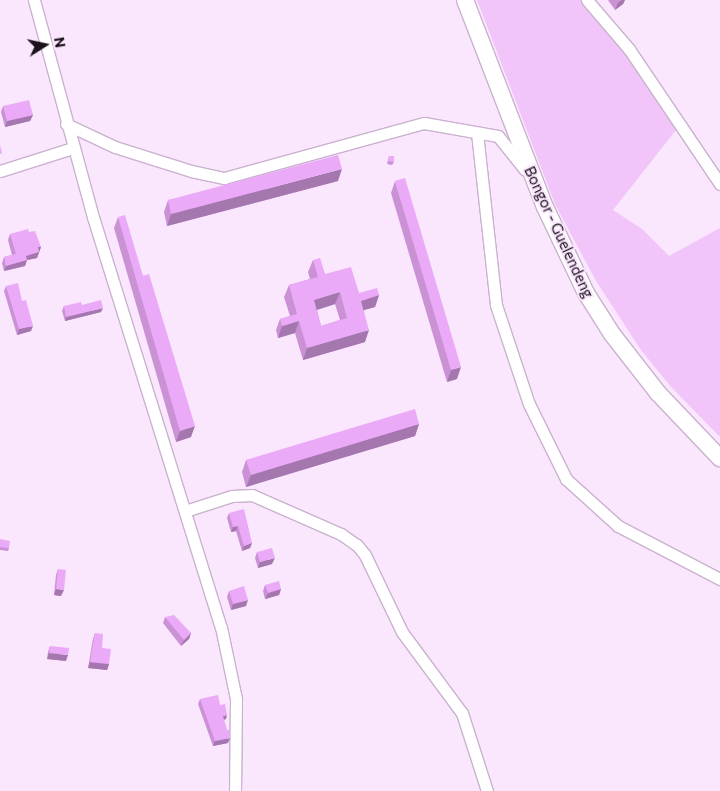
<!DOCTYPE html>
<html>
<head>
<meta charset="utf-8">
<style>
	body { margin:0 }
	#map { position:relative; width:720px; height:791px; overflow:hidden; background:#fae6fd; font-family:Commissioner,sans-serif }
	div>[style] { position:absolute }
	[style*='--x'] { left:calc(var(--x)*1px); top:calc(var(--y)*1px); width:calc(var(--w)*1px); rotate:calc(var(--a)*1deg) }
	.green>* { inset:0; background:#f2c5fa }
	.roads { filter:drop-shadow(1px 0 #c9b2cd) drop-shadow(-1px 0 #c9b2cd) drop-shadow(0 1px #c9b2cd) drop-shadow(0 -1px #c9b2cd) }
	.minor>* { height:11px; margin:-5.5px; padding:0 5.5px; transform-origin:5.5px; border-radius:5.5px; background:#fff }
	.highway>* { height:16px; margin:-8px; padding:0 8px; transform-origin:8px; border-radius:8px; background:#fff }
	.wall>* { inset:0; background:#ca92d5 }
	.shaded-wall>* { inset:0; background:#a477ae }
	.building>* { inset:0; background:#ebaaf8 }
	span { translate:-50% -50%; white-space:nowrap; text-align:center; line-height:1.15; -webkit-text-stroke:4px #fae6fd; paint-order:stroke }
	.street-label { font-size:15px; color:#1b121c }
	.north { position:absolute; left:20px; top:20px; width:50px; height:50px; -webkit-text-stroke:4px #fae6fd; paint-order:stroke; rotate:80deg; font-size:14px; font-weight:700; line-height:20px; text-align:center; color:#1b121c }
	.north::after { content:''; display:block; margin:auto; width:18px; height:22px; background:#1b121c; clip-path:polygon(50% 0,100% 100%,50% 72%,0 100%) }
</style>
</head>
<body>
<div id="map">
	<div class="green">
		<div style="clip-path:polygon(477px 0,583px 0,627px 53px,680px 125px,613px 210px,642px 229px,669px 256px,720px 228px,720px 437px,672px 388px,641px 350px,596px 281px,555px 204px)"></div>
	</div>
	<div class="roads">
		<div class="minor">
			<div style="--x:34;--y:0;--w:225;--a:74.8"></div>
			<div style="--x:93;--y:217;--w:430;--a:72.7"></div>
			<div style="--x:221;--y:627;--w:74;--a:78.2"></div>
			<div style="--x:236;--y:699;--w:92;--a:90.6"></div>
			<div style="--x:587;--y:0;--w:65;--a:49.4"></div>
			<div style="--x:629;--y:49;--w:163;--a:56"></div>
			<div style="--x:66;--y:124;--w:54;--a:25.1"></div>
			<div style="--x:115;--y:147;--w:80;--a:17.5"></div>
			<div style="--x:191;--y:171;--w:34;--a:12"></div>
			<div style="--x:224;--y:178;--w:207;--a:-15.4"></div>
			<div style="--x:424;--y:123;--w:75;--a:10"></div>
			<div style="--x:498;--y:136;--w:43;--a:51.5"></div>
			<div style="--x:477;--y:133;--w:173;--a:83.7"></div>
			<div style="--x:496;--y:305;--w:104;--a:71.6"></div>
			<div style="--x:529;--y:404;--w:84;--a:63.7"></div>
			<div style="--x:566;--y:479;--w:70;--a:42.1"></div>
			<div style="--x:618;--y:526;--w:115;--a:27.5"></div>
			<div style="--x:0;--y:171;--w:77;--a:-17.5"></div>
			<div style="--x:185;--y:511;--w:49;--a:-17.7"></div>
			<div style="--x:232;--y:496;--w:20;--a:-3"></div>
			<div style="--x:252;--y:495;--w:97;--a:23.7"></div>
			<div style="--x:341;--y:534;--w:19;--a:35"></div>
			<div style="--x:357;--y:545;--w:13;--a:51"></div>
			<div style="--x:365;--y:555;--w:85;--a:64.3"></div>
			<div style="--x:402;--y:632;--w:101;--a:53.5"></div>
			<div style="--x:462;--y:713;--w:82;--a:72.2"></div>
		</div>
		<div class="highway">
			<div style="--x:465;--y:0;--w:222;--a:68.9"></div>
			<div style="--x:545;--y:207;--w:95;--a:64.5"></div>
			<div style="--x:586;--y:293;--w:49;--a:57.6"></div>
			<div style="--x:612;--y:334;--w:75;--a:52.1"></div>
			<div style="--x:658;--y:393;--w:90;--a:46.4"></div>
		</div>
	</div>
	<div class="wall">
		<div style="clip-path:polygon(608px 0,625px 0,623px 4px,615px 10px)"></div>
		<div style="clip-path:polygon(3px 106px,33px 115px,30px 121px,5px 127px,1px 112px)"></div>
		<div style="clip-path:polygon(389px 156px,394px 162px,392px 165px,387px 164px)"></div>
		<div style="clip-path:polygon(338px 181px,167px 226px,164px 212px,168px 200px)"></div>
		<div style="clip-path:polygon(395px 181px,457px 379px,447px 382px,391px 193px)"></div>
		<div style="clip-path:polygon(118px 217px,143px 276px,191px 437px,176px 442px,114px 228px)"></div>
		<div style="clip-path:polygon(29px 232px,41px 247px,37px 258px,27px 260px,25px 266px,4px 271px,2px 263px,4px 257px,12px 255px,8px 240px,10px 234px)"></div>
		<div style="clip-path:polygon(evenodd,313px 260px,325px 274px,359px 293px,379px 295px,375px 307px,364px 310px,365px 342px,303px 360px,295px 333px,278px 338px,276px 330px,280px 319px,290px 316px,284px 297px,289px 285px,310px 279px,308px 272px,313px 260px,335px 304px,340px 320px,321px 326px,317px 310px,335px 304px)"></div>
		<div style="clip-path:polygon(6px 286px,22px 301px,31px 331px,17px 335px,4px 291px)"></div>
		<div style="clip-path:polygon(64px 306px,101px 312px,65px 321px,62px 311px)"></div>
		<div style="clip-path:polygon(419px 424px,415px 436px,246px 487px,242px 472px,246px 460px)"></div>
		<div style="clip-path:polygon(229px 513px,252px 543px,250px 548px,242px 551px,236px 531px,231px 532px,227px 518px)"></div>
		<div style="clip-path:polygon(0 539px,9px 548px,8px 551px,0 550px)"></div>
		<div style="clip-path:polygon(257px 552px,272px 564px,258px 568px,255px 558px)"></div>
		<div style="clip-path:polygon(58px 569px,61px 596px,54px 595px,56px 575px)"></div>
		<div style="clip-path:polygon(265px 585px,281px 589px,279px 595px,265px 599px,263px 591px)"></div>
		<div style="clip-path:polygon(229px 591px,246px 606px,231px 610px,227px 597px)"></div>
		<div style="clip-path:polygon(165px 617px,191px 633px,189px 639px,181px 646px,163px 623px)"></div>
		<div style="clip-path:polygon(95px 633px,109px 664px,107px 670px,88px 668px,93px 639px)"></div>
		<div style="clip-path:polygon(50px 646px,66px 661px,47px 659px,48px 652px)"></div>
		<div style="clip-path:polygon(200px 699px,220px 705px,226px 719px,224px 720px,228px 743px,213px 746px,198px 704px)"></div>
	</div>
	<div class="shaded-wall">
		<div style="clip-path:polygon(622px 0,625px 0,623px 4px,615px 10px,618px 3px)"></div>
		<div style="clip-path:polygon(33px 115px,30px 121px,5px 127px,7px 121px)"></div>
		<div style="clip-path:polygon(342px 169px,338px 181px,167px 226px,171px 214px)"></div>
		<div style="clip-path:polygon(38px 247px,41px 247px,37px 258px,27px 260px,25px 266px,4px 271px,6px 266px,26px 256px)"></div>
		<div style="clip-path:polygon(340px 292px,335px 304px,310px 312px,314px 300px)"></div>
		<div style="clip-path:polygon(379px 295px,375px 307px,357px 312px,361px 301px)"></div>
		<div style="clip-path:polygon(103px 308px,101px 312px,65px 321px,66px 317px)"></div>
		<div style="clip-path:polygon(299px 321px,295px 333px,278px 338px,282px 326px)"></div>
		<div style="clip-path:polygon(33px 326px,31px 331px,17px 335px,19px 329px)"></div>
		<div style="clip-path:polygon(369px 330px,365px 342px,303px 360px,307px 348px)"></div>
		<div style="clip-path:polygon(461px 367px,457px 379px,447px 382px,451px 370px)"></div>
		<div style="clip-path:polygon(419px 424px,415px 436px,246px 487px,251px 475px)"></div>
		<div style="clip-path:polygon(195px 426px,191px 437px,176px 442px,180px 431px)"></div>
		<div style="clip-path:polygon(238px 526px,236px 531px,231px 532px,233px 527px)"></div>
		<div style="clip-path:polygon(252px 543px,250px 548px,242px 551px,244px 546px)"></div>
		<div style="clip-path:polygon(275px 558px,272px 564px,258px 568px,260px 562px)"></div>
		<div style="clip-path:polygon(56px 589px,64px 590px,61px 596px,54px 595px)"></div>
		<div style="clip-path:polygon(281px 589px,279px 595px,265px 599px,268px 593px)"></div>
		<div style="clip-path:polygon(248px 600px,246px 606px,231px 610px,233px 604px)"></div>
		<div style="clip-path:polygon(191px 633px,189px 639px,181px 646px,184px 640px)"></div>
		<div style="clip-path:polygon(49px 653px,68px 655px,66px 661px,47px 659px)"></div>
		<div style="clip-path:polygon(90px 662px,109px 664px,107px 670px,88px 668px)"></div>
		<div style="clip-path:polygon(227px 715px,226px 719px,221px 720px,223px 716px)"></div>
		<div style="clip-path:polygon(230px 738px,228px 743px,213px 746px,215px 741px)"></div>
	</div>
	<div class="building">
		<div style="clip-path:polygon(29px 100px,33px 115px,7px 121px,3px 106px)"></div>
		<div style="clip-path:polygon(0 145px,2px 153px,0 154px)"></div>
		<div style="clip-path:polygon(338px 155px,342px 169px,171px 214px,168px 200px)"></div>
		<div style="clip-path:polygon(389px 156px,394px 156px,394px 162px,388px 161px)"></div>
		<div style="clip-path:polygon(405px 178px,461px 367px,451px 370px,395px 181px)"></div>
		<div style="clip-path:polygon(125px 215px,143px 276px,149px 274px,195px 426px,180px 431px,118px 217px)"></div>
		<div style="clip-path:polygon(28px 229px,29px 232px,35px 231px,41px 247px,38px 247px,39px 252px,26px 256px,27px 260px,6px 266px,4px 257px,16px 254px,10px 234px)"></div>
		<div style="clip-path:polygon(evenodd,320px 258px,325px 274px,351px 267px,359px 293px,377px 288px,379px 295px,361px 301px,369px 330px,307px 348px,299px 321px,282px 326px,280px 319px,297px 314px,289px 285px,318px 277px,313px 260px,320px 258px,340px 292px,347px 318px,321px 326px,314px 300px,340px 292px)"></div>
		<div style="clip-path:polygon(18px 283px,22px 301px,26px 300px,33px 326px,19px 329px,6px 286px)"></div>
		<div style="clip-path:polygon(101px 300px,103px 308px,66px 317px,64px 306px,81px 302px,82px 305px)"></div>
		<div style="clip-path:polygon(415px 409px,419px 424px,251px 475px,246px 460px)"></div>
		<div style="clip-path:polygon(244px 509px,252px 543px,244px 546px,238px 526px,233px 527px,229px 513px)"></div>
		<div style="clip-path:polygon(0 539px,10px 541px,9px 548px,0 547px)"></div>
		<div style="clip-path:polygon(272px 548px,275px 558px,260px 562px,257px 552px)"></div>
		<div style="clip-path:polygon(58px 569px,66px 570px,64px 590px,56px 589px)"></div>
		<div style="clip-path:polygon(279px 581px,281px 589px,268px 593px,265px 585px)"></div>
		<div style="clip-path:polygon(244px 586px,248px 600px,233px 604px,229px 591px)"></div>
		<div style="clip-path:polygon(174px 615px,191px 633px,184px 640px,165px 617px)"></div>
		<div style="clip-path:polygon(95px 633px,103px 634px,102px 648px,111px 649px,109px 664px,90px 662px)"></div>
		<div style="clip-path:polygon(50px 646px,69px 648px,68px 655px,49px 653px)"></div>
		<div style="clip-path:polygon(218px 695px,220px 705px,225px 704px,227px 715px,223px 716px,227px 730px,229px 730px,230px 738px,215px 741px,200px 699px)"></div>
	</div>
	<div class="street-label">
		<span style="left:559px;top:232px;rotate:65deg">Bongor - Guelendeng</span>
	</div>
	<div class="north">N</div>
</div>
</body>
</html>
